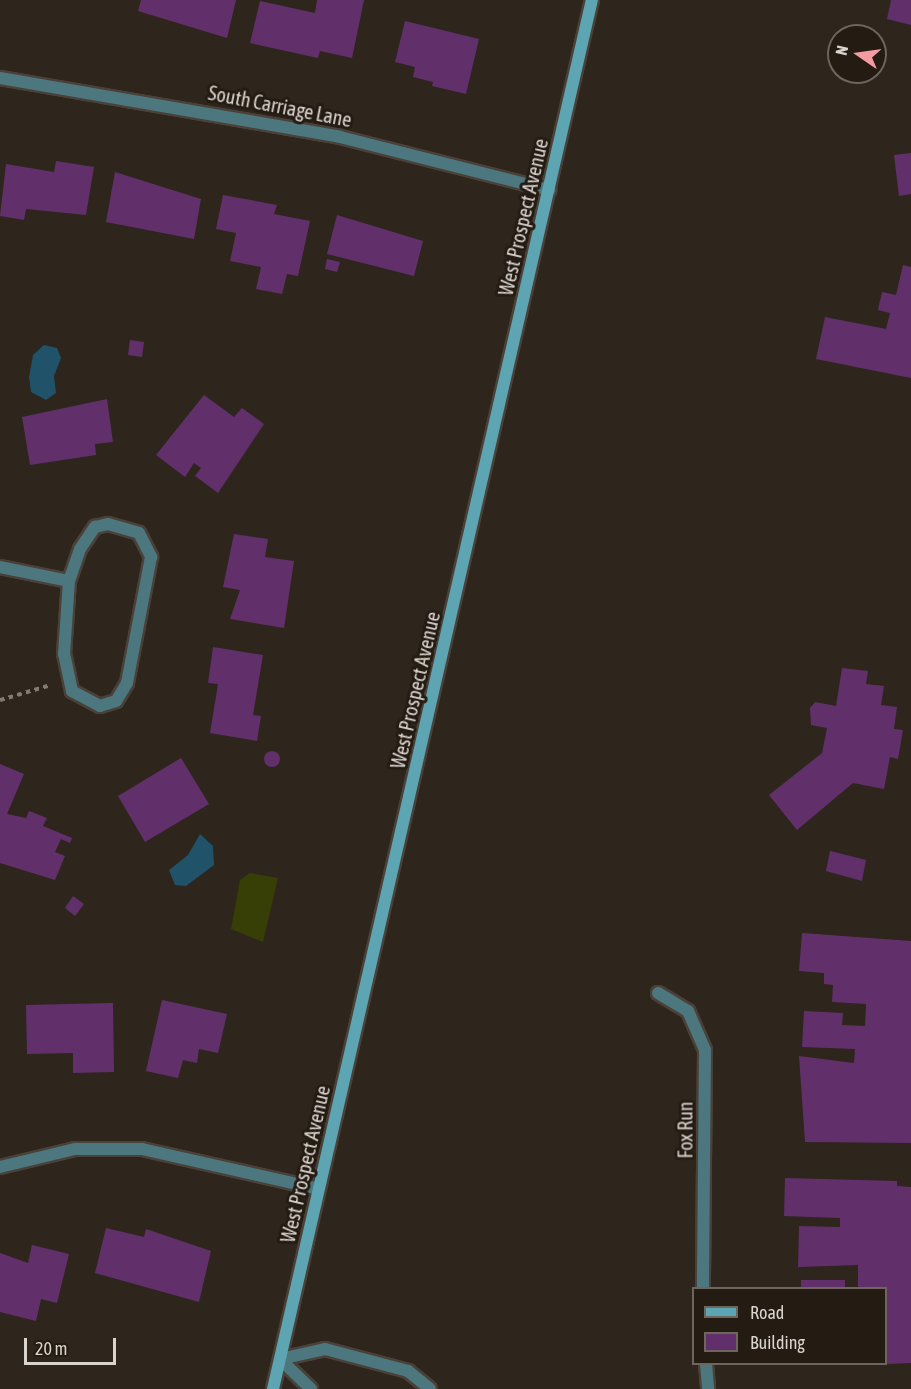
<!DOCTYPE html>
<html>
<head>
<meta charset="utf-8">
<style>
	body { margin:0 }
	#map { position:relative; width:911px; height:1389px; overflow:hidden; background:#2e251d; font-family:"Asap Condensed",sans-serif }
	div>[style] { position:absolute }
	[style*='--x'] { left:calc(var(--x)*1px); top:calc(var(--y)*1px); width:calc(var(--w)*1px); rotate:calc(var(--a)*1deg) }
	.green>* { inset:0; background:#373f06 }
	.water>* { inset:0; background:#20526a }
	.building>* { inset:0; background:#61306b }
	.round { border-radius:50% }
	.path>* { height:4px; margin-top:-2px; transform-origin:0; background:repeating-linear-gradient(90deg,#837b75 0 4.5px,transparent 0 9px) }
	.roads { filter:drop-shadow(2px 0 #4a4139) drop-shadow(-2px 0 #4a4139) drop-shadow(0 2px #4a4139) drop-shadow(0 -2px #4a4139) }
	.minor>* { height:12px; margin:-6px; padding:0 6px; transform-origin:6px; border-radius:6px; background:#4c777f }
	.secondary>* { height:12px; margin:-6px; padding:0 6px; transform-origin:6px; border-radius:6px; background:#5da5b2 }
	span { translate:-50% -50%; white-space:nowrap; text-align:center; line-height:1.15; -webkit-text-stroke:6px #241b13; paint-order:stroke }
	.street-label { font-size:20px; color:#dad4cf }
	.legend { position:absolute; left:692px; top:1287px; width:195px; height:78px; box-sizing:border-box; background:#241b13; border:2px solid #6d655e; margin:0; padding:8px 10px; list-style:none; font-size:18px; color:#dad4cf }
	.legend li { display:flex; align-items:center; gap:12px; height:30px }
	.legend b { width:30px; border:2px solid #6d655e }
	.north { position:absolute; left:827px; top:24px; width:60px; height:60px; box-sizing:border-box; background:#241b13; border:2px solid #6d655e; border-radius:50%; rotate:283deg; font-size:16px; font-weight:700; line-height:24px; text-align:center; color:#dad4cf }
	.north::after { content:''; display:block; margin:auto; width:21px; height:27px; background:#f49aa1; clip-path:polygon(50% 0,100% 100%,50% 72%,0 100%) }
	.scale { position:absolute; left:24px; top:1338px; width:92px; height:27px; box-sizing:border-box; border:3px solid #dad4cf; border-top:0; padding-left:8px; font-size:18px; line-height:21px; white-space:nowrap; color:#dad4cf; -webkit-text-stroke:4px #241b13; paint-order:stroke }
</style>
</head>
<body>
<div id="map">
	<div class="green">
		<div style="clip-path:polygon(250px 873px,278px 878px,263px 942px,231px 929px,240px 880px)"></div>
	</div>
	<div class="water">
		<div style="clip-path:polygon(44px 345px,57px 348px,61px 358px,54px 376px,56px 393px,46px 400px,31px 392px,29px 377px,33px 355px)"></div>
		<div style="clip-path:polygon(200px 834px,213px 846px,214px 865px,186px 886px,175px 885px,169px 870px,188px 855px)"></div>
	</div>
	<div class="building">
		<div style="clip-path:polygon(141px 0,236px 0,227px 38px,138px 11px)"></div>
		<div style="clip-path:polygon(317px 0,364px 0,352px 58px,320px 51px,318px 58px,250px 43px,260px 1px,315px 13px)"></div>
		<div style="clip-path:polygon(891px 0,911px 0,911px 25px,887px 19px)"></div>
		<div style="clip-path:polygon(405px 21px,479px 39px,466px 94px,432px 86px,433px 82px,413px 77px,415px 67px,395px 62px)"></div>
		<div style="clip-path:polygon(911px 153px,911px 194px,899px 196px,894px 155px)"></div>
		<div style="clip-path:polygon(56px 161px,94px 167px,86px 215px,26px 209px,24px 220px,0 216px,6px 164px,54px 172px)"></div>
		<div style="clip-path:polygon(115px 172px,201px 199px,194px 239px,106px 222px)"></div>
		<div style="clip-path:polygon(223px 195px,277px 205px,274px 214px,310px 221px,298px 276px,287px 274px,282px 294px,256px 289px,261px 267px,230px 261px,236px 233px,216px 229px)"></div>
		<div style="clip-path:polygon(337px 215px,423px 241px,414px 276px,327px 254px)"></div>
		<div style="clip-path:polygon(327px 259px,340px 262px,337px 272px,325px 269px)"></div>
		<div style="clip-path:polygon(903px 265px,911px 267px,911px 378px,816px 359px,825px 317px,886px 329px,890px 313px,878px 310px,882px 292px,896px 295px)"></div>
		<div style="clip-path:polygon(130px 340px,144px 342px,142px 357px,128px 355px)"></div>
		<div style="clip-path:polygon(204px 395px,234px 417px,242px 408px,264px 424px,218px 493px,195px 476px,201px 468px,194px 463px,185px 477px,156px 455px)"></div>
		<div style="clip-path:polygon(107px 399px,113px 442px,95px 444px,96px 455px,30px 465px,22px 417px)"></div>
		<div style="clip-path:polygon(234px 534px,268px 539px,265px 557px,294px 561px,284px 628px,230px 619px,240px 590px,223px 587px)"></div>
		<div style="clip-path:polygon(213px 647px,263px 655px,253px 715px,261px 716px,257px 741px,210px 733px,218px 684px,208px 683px)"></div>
		<div style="clip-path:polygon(842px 668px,868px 671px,866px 684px,884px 686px,881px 705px,897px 707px,894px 729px,903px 730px,898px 759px,890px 757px,884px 789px,853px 783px,797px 830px,769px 795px,822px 753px,827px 728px,811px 725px,810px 708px,815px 702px,836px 706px)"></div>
		<div class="round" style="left:264px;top:751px;width:16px;height:16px"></div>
		<div style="clip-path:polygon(181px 758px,209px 804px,145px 842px,118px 796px)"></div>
		<div style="clip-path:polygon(0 764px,24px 774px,7px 814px,26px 818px,29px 811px,47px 818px,43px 826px,72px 838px,70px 843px,61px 839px,55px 852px,65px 856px,55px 880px,0 863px)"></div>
		<div style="clip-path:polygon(830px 851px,866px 860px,862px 881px,826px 871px)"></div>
		<div style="clip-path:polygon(73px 896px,84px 904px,75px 916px,65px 908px)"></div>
		<div style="clip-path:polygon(802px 933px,911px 941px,911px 1143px,805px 1142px,799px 1056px,854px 1063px,855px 1049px,802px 1047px,804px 1011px,843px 1013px,842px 1025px,865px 1026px,866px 1004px,832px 1002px,833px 985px,824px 984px,824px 973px,799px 971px)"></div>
		<div style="clip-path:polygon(162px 1000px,227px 1014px,218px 1053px,199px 1049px,197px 1063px,183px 1060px,178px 1078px,146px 1071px)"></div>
		<div style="clip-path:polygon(113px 1003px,114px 1072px,73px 1073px,73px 1053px,27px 1054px,26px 1005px)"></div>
		<div style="clip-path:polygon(785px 1178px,897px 1181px,897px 1186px,911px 1187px,911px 1363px,862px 1365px,886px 1364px,886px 1288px,858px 1288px,858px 1265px,798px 1267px,799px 1226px,840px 1227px,840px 1218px,784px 1216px)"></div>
		<div style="clip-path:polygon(106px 1228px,144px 1237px,146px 1229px,211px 1251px,199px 1302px,95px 1273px)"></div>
		<div style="clip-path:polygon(32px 1245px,69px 1254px,57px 1303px,41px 1299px,36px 1321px,0 1312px,0 1253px,28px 1263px)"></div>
		<div style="clip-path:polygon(801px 1280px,845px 1280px,845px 1288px,801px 1288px)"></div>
	</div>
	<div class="path">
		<div style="--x:0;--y:700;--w:53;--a:-16.4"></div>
	</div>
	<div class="roads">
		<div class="minor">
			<div style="--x:0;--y:78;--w:345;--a:9.8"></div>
			<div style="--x:340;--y:137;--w:216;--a:14.2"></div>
			<div style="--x:108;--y:524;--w:32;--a:16"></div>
			<div style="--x:139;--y:533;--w:27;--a:63"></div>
			<div style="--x:151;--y:557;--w:128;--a:100.8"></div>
			<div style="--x:127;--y:683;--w:21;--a:121"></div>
			<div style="--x:116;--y:701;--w:17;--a:163"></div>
			<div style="--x:100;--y:706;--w:32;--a:-152"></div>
			<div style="--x:72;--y:691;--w:38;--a:-102"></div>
			<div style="--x:64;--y:654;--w:73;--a:-86.1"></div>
			<div style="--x:69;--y:581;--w:34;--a:-71"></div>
			<div style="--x:80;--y:549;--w:27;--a:-56"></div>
			<div style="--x:95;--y:527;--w:13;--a:-13"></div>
			<div style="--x:0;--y:567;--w:70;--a:11.5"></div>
			<div style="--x:658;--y:993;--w:35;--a:31"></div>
			<div style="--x:688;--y:1011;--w:43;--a:66.4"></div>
			<div style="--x:705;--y:1050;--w:238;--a:90.5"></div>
			<div style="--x:0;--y:1167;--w:77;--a:-13.5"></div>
			<div style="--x:75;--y:1149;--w:67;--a:0"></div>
			<div style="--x:142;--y:1149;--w:181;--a:12.7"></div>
			<div style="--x:280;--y:1359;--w:46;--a:-12.5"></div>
			<div style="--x:325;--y:1349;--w:86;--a:14.8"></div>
			<div style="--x:408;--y:1371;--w:28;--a:39"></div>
			<div style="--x:280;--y:1359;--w:43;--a:44.1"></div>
			<div style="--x:706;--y:1364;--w:25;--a:85"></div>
		</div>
		<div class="secondary">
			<div style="--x:273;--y:1389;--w:1425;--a:-77.07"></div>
		</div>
	</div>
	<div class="street-label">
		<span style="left:280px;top:106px;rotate:11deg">South Carriage Lane</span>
		<span style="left:523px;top:217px;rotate:-77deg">West Prospect Avenue</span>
		<span style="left:415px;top:690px;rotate:-77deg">West Prospect Avenue</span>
		<span style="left:685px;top:1130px;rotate:-90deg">Fox Run</span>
		<span style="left:305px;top:1164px;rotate:-77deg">West Prospect Avenue</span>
	</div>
	<ul class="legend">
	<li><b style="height:8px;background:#5da5b2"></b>Road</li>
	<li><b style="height:16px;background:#61306b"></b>Building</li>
	</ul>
	<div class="north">N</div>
	<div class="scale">20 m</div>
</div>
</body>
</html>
